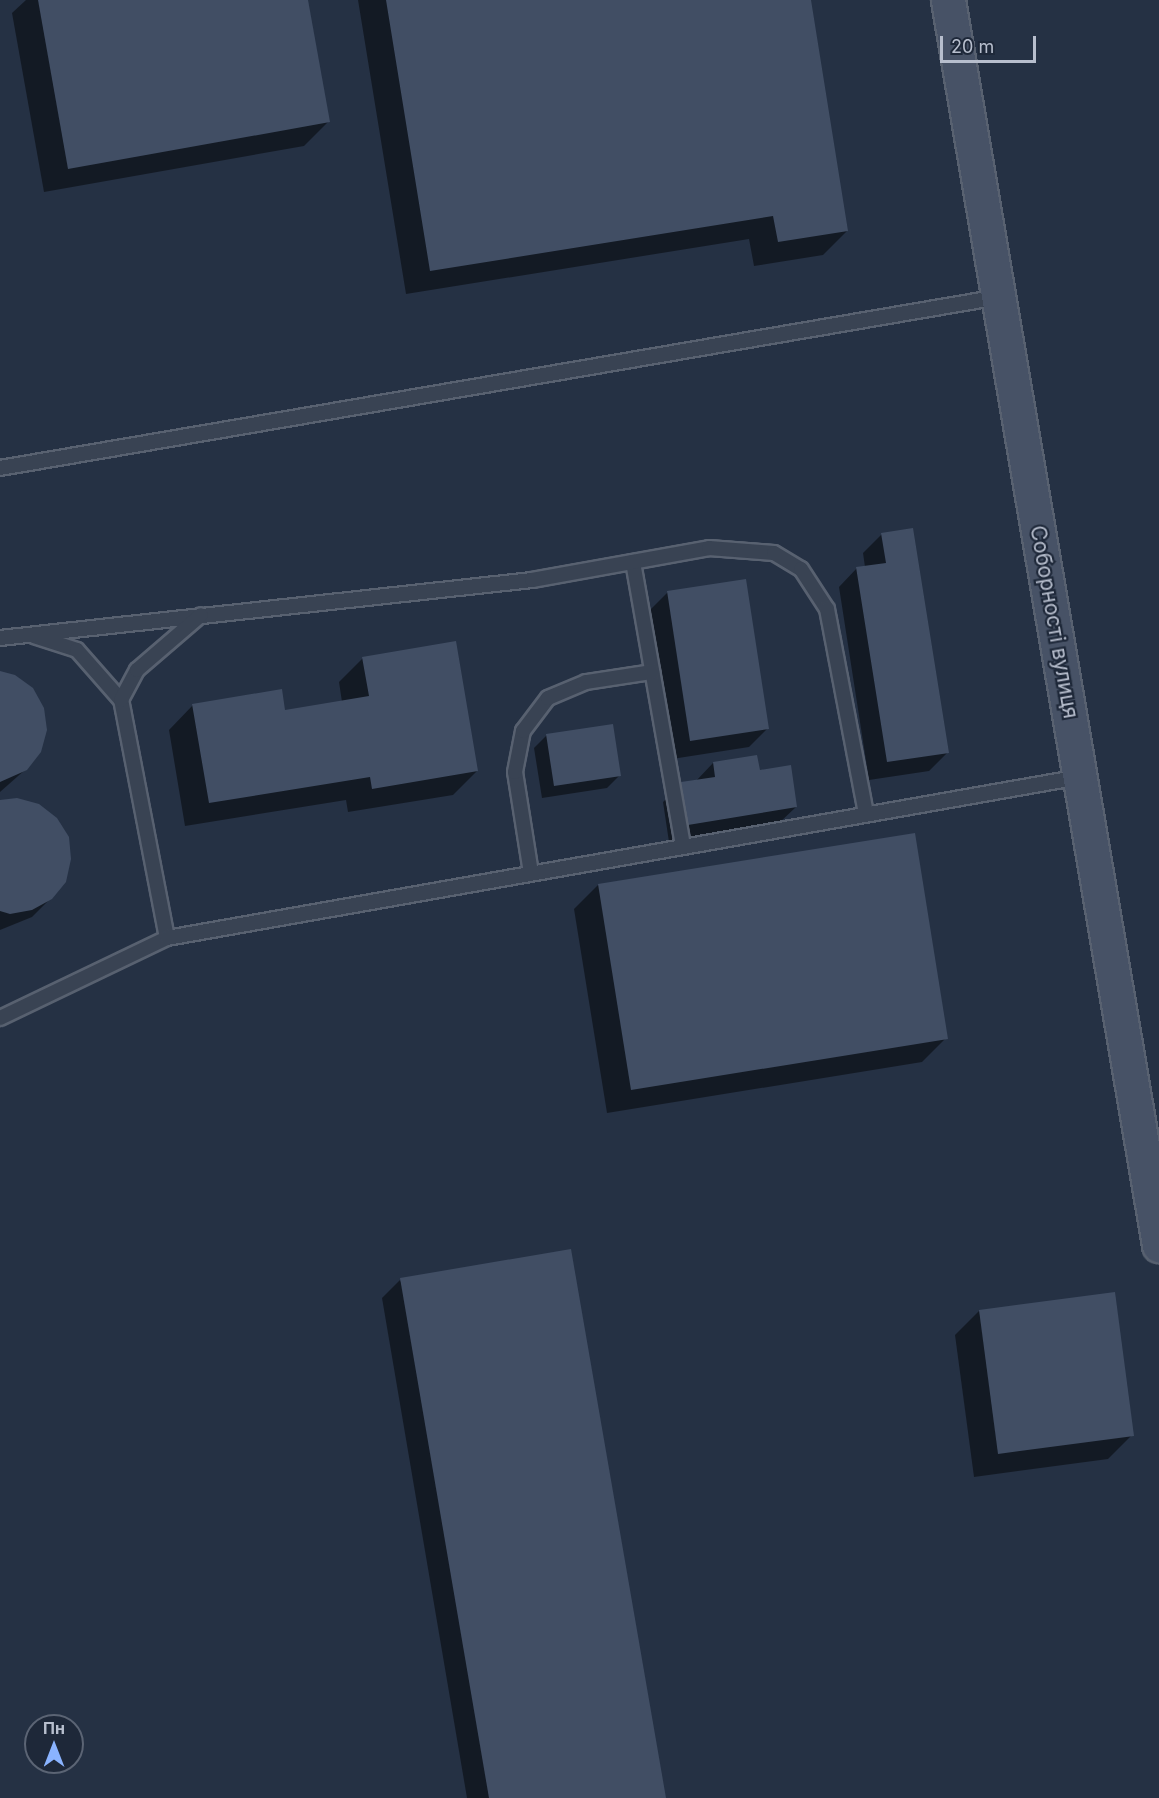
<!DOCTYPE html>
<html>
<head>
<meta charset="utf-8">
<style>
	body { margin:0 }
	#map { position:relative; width:1159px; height:1798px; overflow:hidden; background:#253144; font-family:Inter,sans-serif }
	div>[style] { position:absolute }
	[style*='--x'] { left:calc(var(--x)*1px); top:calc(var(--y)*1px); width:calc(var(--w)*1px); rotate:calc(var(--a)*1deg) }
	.shadow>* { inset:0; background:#0007 }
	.building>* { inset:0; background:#414e64 }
	.roads { filter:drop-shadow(2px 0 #586170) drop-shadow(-2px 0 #586170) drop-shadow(0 2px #586170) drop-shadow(0 -2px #586170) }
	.lane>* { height:14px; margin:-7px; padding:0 7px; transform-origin:7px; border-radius:7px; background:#394353 }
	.secondary>* { height:33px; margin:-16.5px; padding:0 16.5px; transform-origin:16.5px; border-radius:16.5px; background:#475266 }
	span { translate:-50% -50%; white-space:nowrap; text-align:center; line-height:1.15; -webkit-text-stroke:4.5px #1e2839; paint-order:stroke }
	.street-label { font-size:21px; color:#b7becd }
	.north { position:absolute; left:24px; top:1714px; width:60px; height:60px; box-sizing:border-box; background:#1e2839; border:2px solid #5b6474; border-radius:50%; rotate:0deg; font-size:16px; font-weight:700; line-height:24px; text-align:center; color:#b7becd }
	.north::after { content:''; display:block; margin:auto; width:21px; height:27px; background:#8ab3ff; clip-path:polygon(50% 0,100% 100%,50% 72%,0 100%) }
	.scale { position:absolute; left:940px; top:36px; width:96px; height:27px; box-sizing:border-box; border:3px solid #b7becd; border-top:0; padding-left:8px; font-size:18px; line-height:21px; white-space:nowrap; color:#b7becd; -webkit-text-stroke:4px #1e2839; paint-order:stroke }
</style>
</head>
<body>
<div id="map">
	<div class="shadow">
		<div style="clip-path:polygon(26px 0,307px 0,328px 122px,304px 146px,44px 192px,12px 13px)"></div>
		<div style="clip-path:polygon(358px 0,809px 0,847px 231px,823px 255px,754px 266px,749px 239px,406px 294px)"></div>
		<div style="clip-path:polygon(882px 534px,948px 752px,929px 771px,869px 780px,839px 587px,857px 568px,865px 567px,863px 553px)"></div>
		<div style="clip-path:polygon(668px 592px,768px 728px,749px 747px,672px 759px,649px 611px)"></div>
		<div style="clip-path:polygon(363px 658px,477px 771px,453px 795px,348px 812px,346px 800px,185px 826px,169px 730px,193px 705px,284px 712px,342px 702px,339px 682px)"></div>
		<div style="clip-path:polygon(0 672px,26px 769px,0 792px)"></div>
		<div style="clip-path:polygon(547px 735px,619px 776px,607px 788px,542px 798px,534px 748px)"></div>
		<div style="clip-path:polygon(713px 763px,758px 772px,796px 807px,777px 825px,669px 842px,663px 802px,682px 784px,695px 782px)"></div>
		<div style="clip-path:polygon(0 802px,51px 898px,32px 917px,0 930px)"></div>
		<div style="clip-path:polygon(598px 885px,946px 1038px,922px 1062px,607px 1113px,574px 909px)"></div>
		<div style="clip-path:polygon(400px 1280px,664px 1798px,467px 1798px,382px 1298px)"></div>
		<div style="clip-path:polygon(979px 1311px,1132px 1435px,1108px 1459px,974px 1477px,955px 1335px)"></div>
	</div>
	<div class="building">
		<div style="clip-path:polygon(38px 0,308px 0,330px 122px,68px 169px)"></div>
		<div style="clip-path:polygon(386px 0,811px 0,848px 231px,778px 242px,773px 216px,430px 271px)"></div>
		<div style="clip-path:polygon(913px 528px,949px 753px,887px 762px,856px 567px,886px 563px,881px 533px)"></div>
		<div style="clip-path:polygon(746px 579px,769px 729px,690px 741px,667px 591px)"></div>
		<div style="clip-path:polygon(456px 641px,478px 771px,372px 789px,370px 777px,209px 803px,192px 704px,282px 689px,285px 710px,369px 696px,362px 657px)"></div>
		<div style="clip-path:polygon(0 671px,15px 675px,33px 688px,44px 708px,47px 730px,41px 752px,27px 770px,0 782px)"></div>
		<div style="clip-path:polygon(613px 724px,621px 776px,554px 786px,546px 734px)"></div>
		<div style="clip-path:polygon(757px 755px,760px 770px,791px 765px,797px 807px,688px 825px,681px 782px,715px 777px,713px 762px)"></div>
		<div style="clip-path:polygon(17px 798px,39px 804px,57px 818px,69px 837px,71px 859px,66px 882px,52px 899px,32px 910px,10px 914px,0 911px,0 800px)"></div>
		<div style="clip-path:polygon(915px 833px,948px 1039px,631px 1090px,598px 884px)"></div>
		<div style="clip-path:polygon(571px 1249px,666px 1798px,489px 1798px,400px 1278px)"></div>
		<div style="clip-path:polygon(1115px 1292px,1134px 1436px,998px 1454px,979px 1310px)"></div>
	</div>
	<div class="roads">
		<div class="lane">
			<div style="--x:0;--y:468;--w:1014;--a:-9.71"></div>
			<div style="--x:633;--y:562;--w:288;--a:80"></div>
			<div style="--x:34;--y:636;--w:45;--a:18"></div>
			<div style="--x:77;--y:650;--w:67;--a:48.7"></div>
			<div style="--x:0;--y:638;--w:535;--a:-6.22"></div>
			<div style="--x:532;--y:580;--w:180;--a:-10.2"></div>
			<div style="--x:709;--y:548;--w:65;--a:4.4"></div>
			<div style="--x:774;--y:553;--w:31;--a:31"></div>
			<div style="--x:801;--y:569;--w:48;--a:57"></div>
			<div style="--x:827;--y:609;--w:209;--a:79.2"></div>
			<div style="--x:531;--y:873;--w:102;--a:-99"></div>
			<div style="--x:515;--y:772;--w:42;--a:-79"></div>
			<div style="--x:523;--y:731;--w:41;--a:-52.9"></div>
			<div style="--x:548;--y:698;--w:41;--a:-22.8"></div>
			<div style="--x:586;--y:682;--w:67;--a:-8.6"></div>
			<div style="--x:167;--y:938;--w:242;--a:-100.9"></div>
			<div style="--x:121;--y:700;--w:34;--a:-62"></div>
			<div style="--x:137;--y:670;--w:84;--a:-40.7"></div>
			<div style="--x:0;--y:1018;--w:185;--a:-25.6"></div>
			<div style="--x:167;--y:938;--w:927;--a:-10"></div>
		</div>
		<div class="secondary">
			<div style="--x:948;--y:0;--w:1263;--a:80.38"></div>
		</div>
	</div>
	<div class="street-label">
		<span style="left:1054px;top:622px;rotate:80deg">Соборності вулиця</span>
	</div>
	<div class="north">Пн</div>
	<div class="scale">20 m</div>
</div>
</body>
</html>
